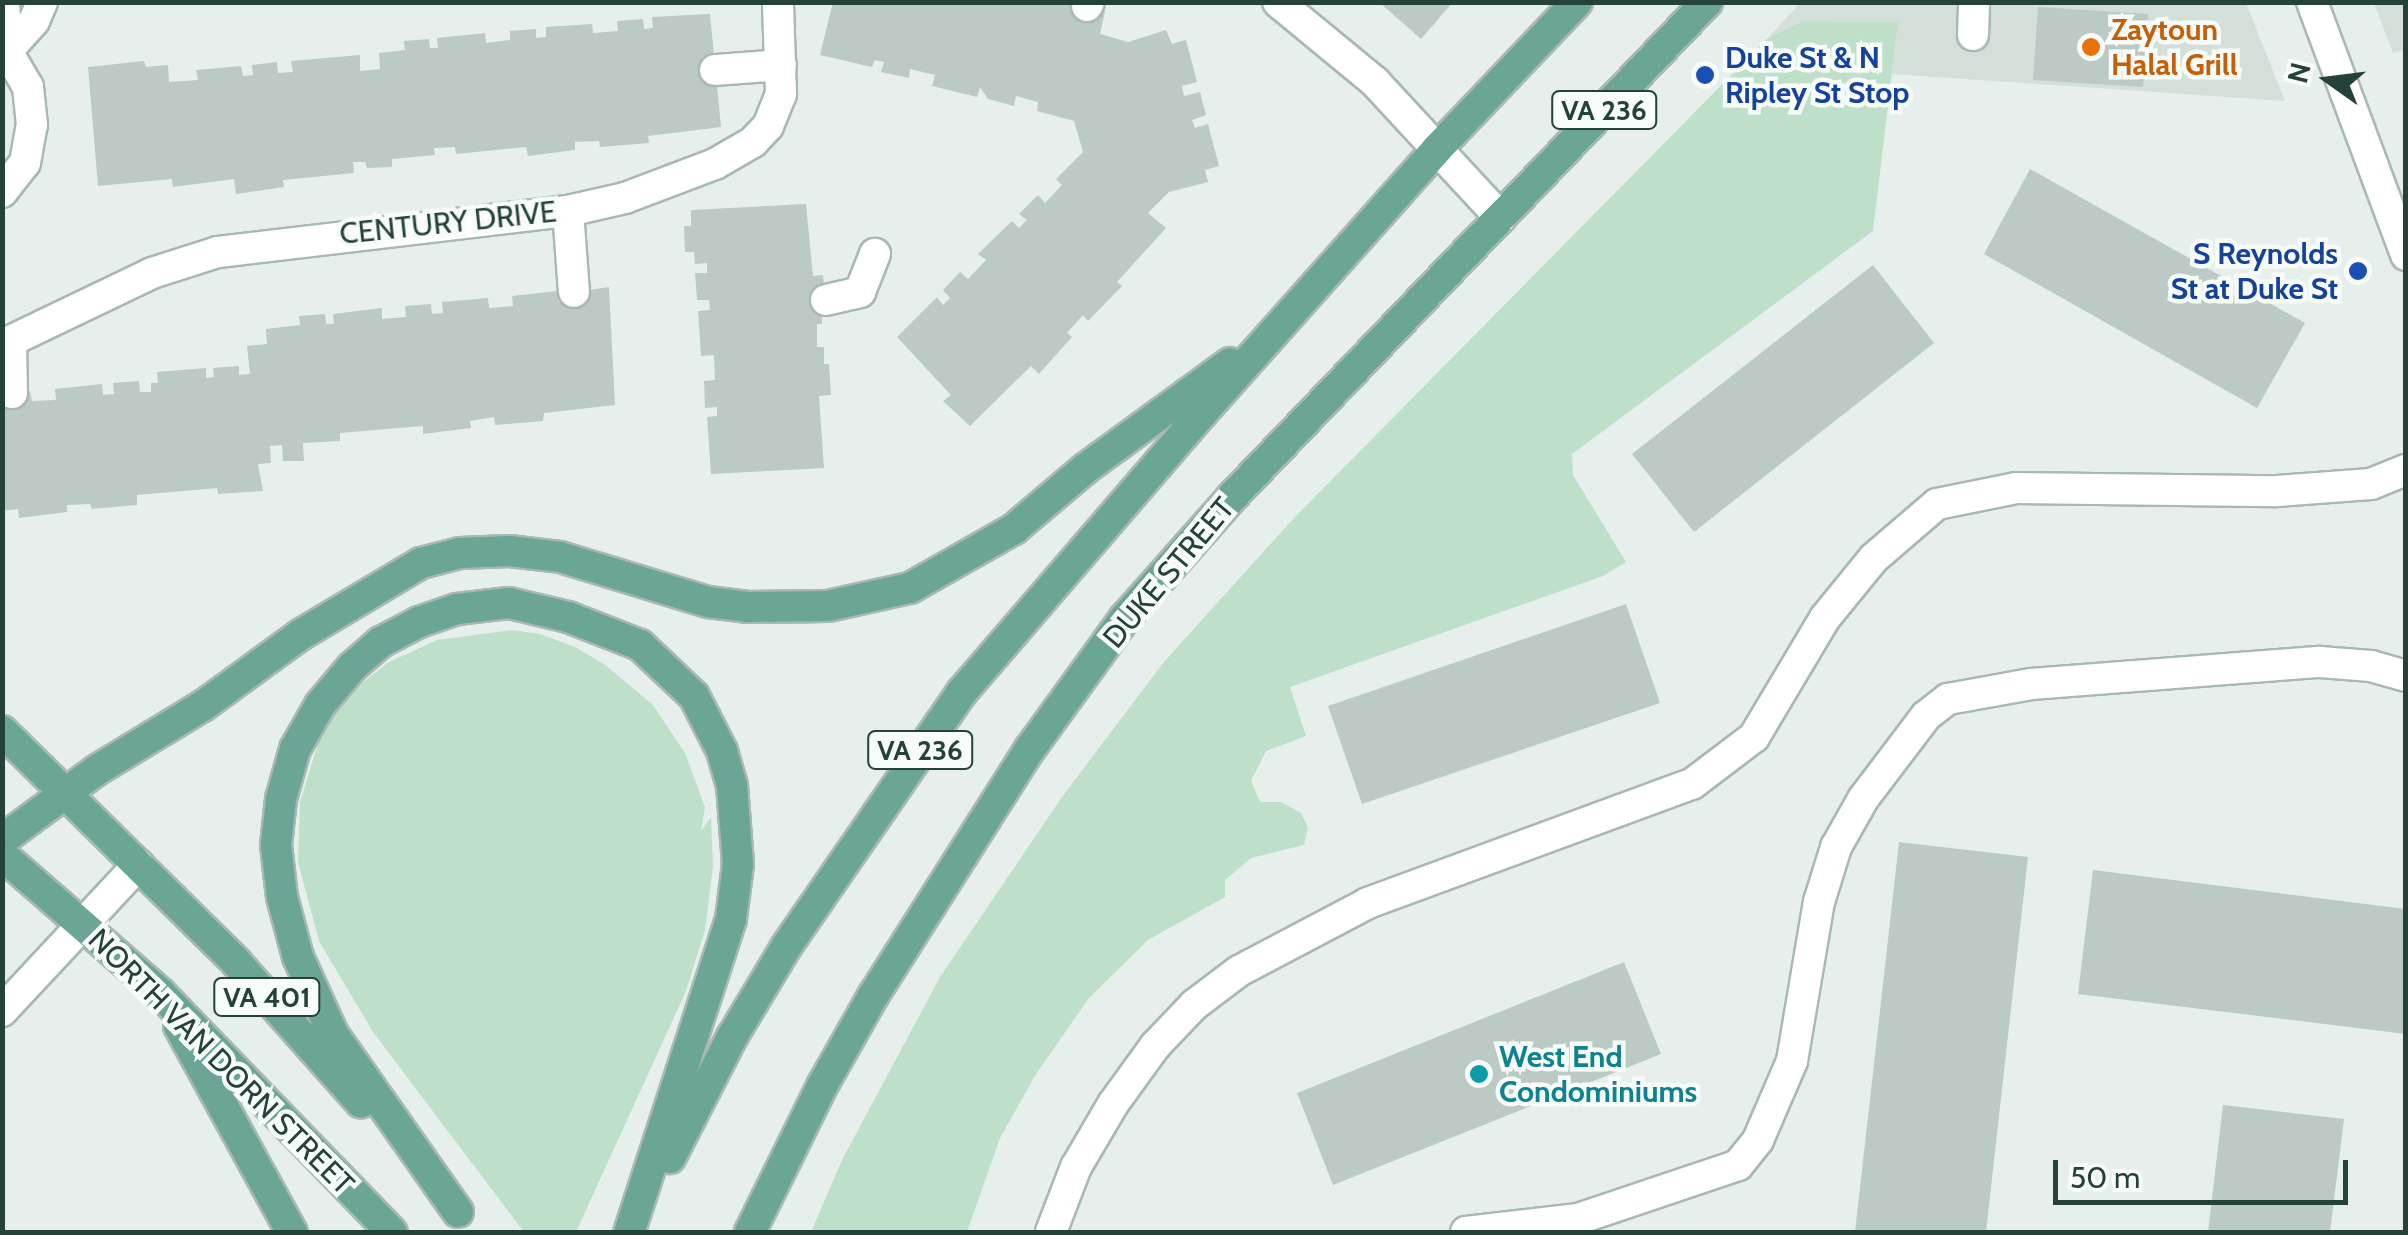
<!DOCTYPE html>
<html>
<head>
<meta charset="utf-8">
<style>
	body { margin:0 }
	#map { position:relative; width:2408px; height:1235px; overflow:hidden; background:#e6efeb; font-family:Cabin,sans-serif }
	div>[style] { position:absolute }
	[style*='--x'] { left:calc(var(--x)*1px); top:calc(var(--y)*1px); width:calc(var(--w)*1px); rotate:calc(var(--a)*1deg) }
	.built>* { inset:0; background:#d4dfda }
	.green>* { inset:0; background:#bfe0c8 }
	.building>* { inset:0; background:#bbcac4 }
	.roads { filter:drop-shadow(2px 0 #a8b8b2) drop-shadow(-2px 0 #a8b8b2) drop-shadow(0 2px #a8b8b2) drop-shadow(0 -2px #a8b8b2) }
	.minor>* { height:30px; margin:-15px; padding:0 15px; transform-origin:15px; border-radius:15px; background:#fff }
	.major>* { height:30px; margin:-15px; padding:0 15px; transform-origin:15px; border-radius:15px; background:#6aa596 }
	.dots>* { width:28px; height:28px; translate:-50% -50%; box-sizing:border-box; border:5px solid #f7fbf9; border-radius:50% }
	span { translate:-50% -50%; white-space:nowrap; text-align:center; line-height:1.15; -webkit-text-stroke:9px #f7fbf9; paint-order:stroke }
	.shield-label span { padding:2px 8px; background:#f7fbf9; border:2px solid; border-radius:8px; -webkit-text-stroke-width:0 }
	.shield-label { font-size:28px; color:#24423a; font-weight:700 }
	.food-label { font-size:30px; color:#c56008; font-weight:700 }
	.left { translate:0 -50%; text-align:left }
	.transit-label { font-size:30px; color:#164399; font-weight:700 }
	.right { translate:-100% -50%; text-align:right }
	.street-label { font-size:30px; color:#24423a }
	.culture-label { font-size:30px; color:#0d838f; font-weight:700 }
	.frame { position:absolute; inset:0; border:5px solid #24423a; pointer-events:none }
	.north { position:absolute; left:2278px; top:30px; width:100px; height:100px; -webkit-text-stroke:8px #f7fbf9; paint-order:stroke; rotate:284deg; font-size:28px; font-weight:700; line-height:40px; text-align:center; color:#24423a }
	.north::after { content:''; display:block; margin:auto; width:35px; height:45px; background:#24423a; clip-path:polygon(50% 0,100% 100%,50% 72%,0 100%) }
	.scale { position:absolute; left:2053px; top:1160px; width:295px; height:45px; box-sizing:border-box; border:5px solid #24423a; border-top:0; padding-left:12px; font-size:30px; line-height:35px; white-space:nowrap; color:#24423a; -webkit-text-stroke:8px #f7fbf9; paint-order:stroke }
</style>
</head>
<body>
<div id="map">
	<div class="built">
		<div style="clip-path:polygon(1800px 3px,2246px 3px,2285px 101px,1892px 74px,1897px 22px,1803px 21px,1768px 38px)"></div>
		<div style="clip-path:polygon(2374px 3px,2405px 3px,2405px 50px,2393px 53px)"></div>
	</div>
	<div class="green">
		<div style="clip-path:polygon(1803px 21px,1898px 22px,1873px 231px,1572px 454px,1573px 475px,1626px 562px,1603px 576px,1290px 687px,1306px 736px,1266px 751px,1251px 781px,1260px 802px,1281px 802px,1301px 813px,1308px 828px,1304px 845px,1251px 858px,1225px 880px,1225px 897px,1148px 940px,1089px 998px,1036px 1074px,1000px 1138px,967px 1232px,811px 1232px,842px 1160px,940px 977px,1062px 797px,1163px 663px,1294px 518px,1768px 38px)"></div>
		<div style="clip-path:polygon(512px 630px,540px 634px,575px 647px,604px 664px,653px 705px,685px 753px,705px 807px,701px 831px,711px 817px,713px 866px,705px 930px,686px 991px,576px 1232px,524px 1232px,373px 1032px,319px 941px,298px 862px,300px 802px,318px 743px,333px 716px,363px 682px,389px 662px,437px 640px)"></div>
	</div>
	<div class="building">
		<div style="clip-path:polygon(833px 2px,1074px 2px,1105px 11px,1100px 34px,1128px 42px,1166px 30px,1172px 44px,1186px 40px,1197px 82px,1182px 86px,1184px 96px,1200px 92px,1206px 115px,1192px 120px,1195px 128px,1208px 124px,1219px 166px,1205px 170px,1208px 182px,1169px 192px,1148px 213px,1166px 228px,1117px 282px,1122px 286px,1088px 321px,1083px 315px,1067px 333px,1072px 337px,1039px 374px,1031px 366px,970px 426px,943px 401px,951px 395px,897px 337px,937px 297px,943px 305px,950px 298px,943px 290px,960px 272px,968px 279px,986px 260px,978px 254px,1012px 221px,1019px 228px,1027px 220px,1019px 214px,1038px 195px,1045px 203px,1062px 185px,1056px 179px,1083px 152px,1074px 121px,1037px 111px,1038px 102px,1016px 96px,1014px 106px,988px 99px,980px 87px,977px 97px,932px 86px,935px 75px,910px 69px,909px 78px,881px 72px,884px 62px,875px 60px,872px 67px,820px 55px)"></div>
		<div style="clip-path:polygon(1379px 2px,1453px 2px,1421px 39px)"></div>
		<div style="clip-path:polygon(2038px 7px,2148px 14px,2143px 87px,2033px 80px)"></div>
		<div style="clip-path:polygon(710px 14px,721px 127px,648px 136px,649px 143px,600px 147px,599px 141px,575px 142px,575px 150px,528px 156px,526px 147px,456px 154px,455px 147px,434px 148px,435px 155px,392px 159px,392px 167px,367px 168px,365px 162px,353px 162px,354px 173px,283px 180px,284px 187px,236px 194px,234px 179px,173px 187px,172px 179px,98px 186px,88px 67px,144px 61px,146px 67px,168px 65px,169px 82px,198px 80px,196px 70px,241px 66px,243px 76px,253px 75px,252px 65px,277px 62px,278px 73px,293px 72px,291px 61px,360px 55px,360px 71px,380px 69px,379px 53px,405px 50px,404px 41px,429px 39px,430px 48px,438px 48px,437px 38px,485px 33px,486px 43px,510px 40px,510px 31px,536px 29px,536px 38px,546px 37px,546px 27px,592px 24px,593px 33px,618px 31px,617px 21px,643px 19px,644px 29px,653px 28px,652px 17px)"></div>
		<div style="clip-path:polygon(2030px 169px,2305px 323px,2257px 408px,1984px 254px)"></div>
		<div style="clip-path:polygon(806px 204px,813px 276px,823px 275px,826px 300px,821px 305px,822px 324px,817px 324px,817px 347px,824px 347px,824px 364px,829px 364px,831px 395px,819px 396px,824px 468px,711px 474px,707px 417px,717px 416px,717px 407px,705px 408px,704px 381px,715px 380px,714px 355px,701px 356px,698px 311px,710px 310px,709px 300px,697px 300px,695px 273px,707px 273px,707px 263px,695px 264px,694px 252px,685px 252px,684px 226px,691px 226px,691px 210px)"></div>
		<div style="clip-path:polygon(1873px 265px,1934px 343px,1694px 532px,1632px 454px)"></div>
		<div style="clip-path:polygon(609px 287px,615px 405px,544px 413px,543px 421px,495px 425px,494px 417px,470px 421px,471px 428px,423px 434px,423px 426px,340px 433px,340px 441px,303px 443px,304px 461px,283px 461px,282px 445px,270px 446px,271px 463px,258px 464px,263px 491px,218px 494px,217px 488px,137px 495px,137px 505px,92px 509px,90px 504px,67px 505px,67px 512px,19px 518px,18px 509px,2px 511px,2px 393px,30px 391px,32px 401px,56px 400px,55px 389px,102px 384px,103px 395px,114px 394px,113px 383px,139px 381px,140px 392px,151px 392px,151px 383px,158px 383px,157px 372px,206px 368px,206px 378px,214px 377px,213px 368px,239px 366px,239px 375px,250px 374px,247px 346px,267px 344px,266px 329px,300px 325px,299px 316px,325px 314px,326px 324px,334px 324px,333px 314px,382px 308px,382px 319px,406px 317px,405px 306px,431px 304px,432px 314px,443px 313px,442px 302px,488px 298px,489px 308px,513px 306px,512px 296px,557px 291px,558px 302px,569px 301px,569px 293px)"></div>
		<div style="clip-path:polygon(1626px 604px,1660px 703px,1362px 804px,1328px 706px)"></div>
		<div style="clip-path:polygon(1899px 842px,2028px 857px,1986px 1232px,1855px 1232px)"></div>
		<div style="clip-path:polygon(2093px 870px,2406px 909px,2406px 1034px,2078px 994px)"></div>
		<div style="clip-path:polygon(1624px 962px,1661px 1054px,1333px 1185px,1297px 1093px)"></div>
		<div style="clip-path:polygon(2223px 1105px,2344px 1119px,2330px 1232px,2208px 1232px)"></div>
	</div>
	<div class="roads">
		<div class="minor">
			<div style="--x:1278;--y:2;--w:126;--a:39.5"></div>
			<div style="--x:1375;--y:82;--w:185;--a:47.2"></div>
			<div style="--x:2312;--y:2;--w:270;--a:69.6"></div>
			<div style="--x:1087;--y:6;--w:4;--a:-63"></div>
			<div style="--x:1973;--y:35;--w:33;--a:-88"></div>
			<div style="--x:7;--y:51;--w:40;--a:-48"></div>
			<div style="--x:34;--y:21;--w:21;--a:-67"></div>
			<div style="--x:715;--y:70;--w:66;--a:-4.3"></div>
			<div style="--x:2;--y:192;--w:37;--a:-52"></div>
			<div style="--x:25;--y:163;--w:39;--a:-80"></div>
			<div style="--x:32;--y:125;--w:38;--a:-96"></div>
			<div style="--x:28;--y:87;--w:42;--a:-120.3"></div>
			<div style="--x:7;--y:51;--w:49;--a:-93.5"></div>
			<div style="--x:568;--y:211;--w:81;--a:85.8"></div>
			<div style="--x:826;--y:300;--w:35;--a:-13"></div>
			<div style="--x:860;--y:292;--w:41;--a:-68.5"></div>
			<div style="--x:11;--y:341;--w:52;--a:88.9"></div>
			<div style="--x:2;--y:345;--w:166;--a:-25.6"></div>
			<div style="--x:152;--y:273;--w:69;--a:-17.7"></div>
			<div style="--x:218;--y:252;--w:352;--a:-6.7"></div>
			<div style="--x:568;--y:211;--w:58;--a:-12.8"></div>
			<div style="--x:625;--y:198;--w:96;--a:-20.7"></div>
			<div style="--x:715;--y:164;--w:44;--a:-30.1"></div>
			<div style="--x:753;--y:142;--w:22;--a:-47"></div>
			<div style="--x:768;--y:126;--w:35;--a:-68"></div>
			<div style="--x:781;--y:94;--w:92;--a:-91.9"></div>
			<div style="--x:2;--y:1011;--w:200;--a:-47"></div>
			<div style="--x:1051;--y:1232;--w:70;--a:-69"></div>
			<div style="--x:1076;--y:1167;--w:73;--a:-59.6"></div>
			<div style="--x:1113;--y:1104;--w:72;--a:-54.1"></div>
			<div style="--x:1155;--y:1046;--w:57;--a:-46.4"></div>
			<div style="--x:1194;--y:1005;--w:56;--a:-37.1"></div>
			<div style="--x:1239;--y:971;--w:146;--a:-27.8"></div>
			<div style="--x:1368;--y:903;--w:345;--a:-20.2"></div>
			<div style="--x:1692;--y:784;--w:78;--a:-37.2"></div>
			<div style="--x:1754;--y:737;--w:139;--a:-59.2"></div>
			<div style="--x:1825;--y:618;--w:77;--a:-50.8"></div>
			<div style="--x:1874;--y:558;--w:83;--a:-40.6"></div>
			<div style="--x:1937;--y:504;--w:81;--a:-11.4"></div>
			<div style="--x:2016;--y:488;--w:261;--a:0.7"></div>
			<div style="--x:2277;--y:491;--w:94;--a:-4.3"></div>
			<div style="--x:2371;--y:484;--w:38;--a:-22"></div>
			<div style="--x:1466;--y:1232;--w:113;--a:-6.6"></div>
			<div style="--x:1578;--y:1219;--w:169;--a:-18.6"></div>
			<div style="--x:1738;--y:1165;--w:32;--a:-51"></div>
			<div style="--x:1758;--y:1140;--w:86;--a:-66.7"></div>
			<div style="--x:1792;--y:1061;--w:161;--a:-80.4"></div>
			<div style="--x:1819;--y:902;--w:58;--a:-72.8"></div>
			<div style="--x:1836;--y:847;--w:55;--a:-60.6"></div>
			<div style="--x:1863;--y:799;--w:104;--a:-52.8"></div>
			<div style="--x:1926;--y:716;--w:28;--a:-38"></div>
			<div style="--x:1948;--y:699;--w:84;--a:-10.2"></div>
			<div style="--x:2031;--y:684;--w:290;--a:-4.4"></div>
			<div style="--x:2320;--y:662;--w:51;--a:4.5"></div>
			<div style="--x:2371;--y:666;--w:36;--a:16"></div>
		</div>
		<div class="major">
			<div style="--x:2;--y:731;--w:329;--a:44.6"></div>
			<div style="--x:236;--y:962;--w:188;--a:48.4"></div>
			<div style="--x:2;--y:840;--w:118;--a:-36.4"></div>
			<div style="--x:97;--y:770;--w:125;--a:-31.3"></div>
			<div style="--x:204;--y:705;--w:119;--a:-36.1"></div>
			<div style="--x:300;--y:635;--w:141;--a:-30.8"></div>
			<div style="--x:421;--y:563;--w:40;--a:-14.4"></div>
			<div style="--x:460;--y:553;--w:49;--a:-2.3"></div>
			<div style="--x:509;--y:551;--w:51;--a:6.7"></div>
			<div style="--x:560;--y:557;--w:155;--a:16.9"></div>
			<div style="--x:708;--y:602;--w:38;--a:7"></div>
			<div style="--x:746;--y:607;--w:82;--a:-0.7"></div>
			<div style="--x:828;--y:606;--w:84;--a:-12.4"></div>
			<div style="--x:910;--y:588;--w:120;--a:-29.6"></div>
			<div style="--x:1014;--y:529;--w:94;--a:-40.3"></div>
			<div style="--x:1086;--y:468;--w:178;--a:-36.1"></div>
			<div style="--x:2;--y:855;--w:210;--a:41.1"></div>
			<div style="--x:160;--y:993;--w:333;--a:45.9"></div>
			<div style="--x:179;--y:1026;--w:235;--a:61.3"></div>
			<div style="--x:670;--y:1158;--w:136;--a:-62.9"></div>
			<div style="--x:732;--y:1037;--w:105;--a:-59"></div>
			<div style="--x:786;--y:947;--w:310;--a:-55.4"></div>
			<div style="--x:962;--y:692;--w:356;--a:-49.3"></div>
			<div style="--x:1194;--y:422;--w:365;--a:-48.3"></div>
			<div style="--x:1437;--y:149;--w:203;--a:-46.4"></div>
			<div style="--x:458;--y:1212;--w:218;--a:-125.1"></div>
			<div style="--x:333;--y:1034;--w:85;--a:-114.4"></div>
			<div style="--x:298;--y:957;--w:62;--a:-104.9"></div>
			<div style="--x:282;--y:897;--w:52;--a:-96.6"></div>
			<div style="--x:276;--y:845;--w:46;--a:-83.8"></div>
			<div style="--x:281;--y:799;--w:52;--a:-74.4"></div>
			<div style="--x:295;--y:749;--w:51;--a:-60.4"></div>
			<div style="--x:320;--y:705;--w:50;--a:-49.9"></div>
			<div style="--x:352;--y:667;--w:38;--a:-41"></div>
			<div style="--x:381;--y:642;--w:43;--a:-27.8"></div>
			<div style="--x:419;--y:622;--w:40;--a:-18.9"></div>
			<div style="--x:457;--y:609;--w:52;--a:-6.6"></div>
			<div style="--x:509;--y:603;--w:61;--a:13.3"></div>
			<div style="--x:568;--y:617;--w:77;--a:21.3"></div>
			<div style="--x:640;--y:645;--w:74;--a:43.4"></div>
			<div style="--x:694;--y:696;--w:62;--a:63"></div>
			<div style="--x:722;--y:751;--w:35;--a:74"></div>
			<div style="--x:732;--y:785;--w:79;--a:85.7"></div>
			<div style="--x:738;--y:864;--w:55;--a:97.3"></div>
			<div style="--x:731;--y:919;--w:329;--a:108"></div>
			<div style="--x:750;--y:1232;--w:163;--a:-63.7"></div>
			<div style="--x:822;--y:1086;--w:103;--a:-60.5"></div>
			<div style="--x:873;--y:996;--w:293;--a:-57.6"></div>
			<div style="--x:1030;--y:749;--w:162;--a:-54.1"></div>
			<div style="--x:1125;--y:618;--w:163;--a:-48.5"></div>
			<div style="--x:1233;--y:496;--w:685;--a:-46.18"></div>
		</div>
	</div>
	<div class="dots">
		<div style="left:2091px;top:47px;background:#e8710a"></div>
		<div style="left:1705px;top:75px;background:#1a4fb4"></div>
		<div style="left:2358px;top:271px;background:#1a4fb4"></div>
		<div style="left:1479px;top:1074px;background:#0f9aa8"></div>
	</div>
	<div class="shield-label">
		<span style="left:1604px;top:110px">VA 236</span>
		<span style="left:920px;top:750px">VA 236</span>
		<span style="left:267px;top:997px">VA 401</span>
	</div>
	<div class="food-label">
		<span class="left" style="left:2111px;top:47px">Zaytoun<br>Halal Grill</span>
	</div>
	<div class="transit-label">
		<span class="left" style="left:1725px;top:75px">Duke St &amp; N<br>Ripley St Stop</span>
		<span class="right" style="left:2338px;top:271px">S Reynolds<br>St at Duke St</span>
	</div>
	<div class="street-label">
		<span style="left:448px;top:223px;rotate:-6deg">CENTURY DRIVE</span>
		<span style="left:1169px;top:573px;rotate:-50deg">DUKE STREET</span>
		<span style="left:221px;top:1062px;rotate:45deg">NORTH VAN DORN STREET</span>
	</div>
	<div class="culture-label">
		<span class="left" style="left:1499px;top:1074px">West End<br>Condominiums</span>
	</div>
	<div class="frame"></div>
	<div class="north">N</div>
	<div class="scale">50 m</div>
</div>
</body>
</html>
